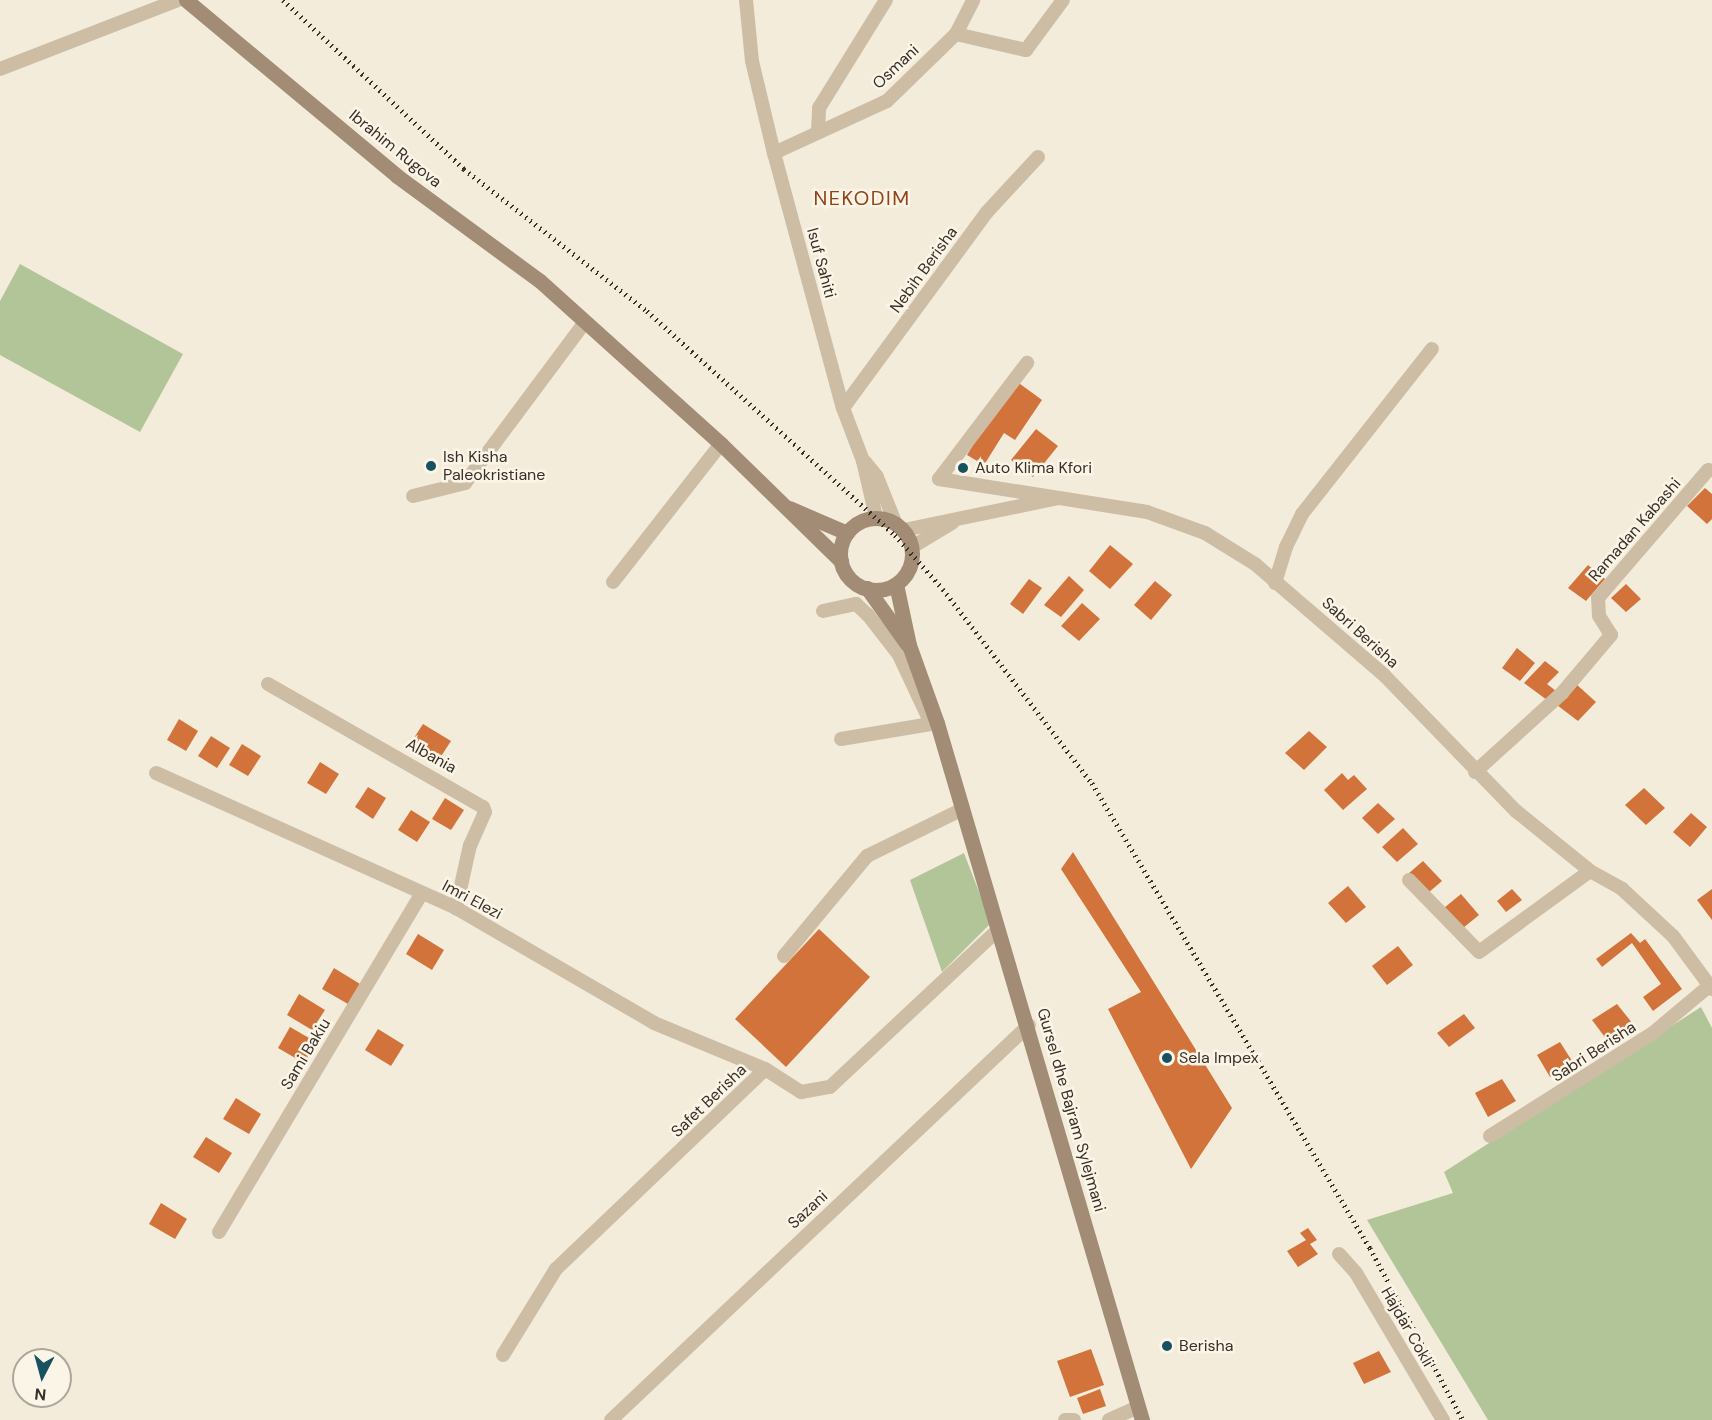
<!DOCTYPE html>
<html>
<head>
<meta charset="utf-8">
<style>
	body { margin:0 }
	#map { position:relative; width:1712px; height:1420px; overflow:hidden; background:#f4ecdb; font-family:"DM Sans",sans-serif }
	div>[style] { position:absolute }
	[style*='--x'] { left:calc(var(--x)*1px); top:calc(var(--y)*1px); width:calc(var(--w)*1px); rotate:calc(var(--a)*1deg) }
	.green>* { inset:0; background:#b1c599 }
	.building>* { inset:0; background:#d2733b }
	.street>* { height:14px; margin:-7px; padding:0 7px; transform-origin:7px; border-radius:7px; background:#cebda5 }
	.secondary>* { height:15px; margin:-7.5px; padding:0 7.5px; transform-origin:7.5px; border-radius:7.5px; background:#a28c76 }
	.secondary>.ring { margin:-7.5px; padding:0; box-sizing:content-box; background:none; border:15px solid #a28c76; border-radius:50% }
	.rail>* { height:4.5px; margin-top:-2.25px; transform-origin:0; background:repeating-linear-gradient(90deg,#392f27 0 1.5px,transparent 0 6px) }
	.dots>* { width:16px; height:16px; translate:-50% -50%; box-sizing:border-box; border:3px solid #fbf5e8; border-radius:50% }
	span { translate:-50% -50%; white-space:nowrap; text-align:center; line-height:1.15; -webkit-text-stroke:5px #fbf5e8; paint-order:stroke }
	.street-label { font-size:16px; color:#392f27 }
	.poi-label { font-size:16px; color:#392f27 }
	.left { translate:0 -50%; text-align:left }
	.quarter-label { font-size:20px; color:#914417; letter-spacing:1.5px }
	.north { position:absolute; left:12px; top:1348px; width:60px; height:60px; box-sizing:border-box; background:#fbf5e8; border:2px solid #ada69b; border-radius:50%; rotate:186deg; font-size:16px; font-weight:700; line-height:24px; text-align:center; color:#392f27 }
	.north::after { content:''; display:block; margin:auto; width:21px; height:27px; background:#18515f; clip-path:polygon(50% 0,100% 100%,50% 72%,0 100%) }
</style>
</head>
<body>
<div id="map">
	<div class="green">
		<div style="clip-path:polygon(20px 264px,183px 354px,140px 432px,0 355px,0 301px)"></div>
		<div style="clip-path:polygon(964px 853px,991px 923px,942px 972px,910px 880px)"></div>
		<div style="clip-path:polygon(1701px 1007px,1712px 1028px,1712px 1420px,1488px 1420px,1367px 1220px,1453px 1193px,1444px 1172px)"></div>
	</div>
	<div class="building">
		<div style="clip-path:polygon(1016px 381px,1042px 400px,1015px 440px,1004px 433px,984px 465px,967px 455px,973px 445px,968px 443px)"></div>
		<div style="clip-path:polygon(1036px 429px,1058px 446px,1033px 477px,1011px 460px)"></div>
		<div style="clip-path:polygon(1705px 488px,1712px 494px,1712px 519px,1707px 524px,1687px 506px)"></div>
		<div style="clip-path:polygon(1110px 545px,1133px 564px,1110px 589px,1089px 571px)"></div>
		<div style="clip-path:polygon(1588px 565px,1605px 579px,1586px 601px,1568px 588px)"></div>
		<div style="clip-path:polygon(1069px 576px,1084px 590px,1061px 617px,1044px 605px)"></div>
		<div style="clip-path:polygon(1029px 579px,1042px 588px,1023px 614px,1010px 604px)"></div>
		<div style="clip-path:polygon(1155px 581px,1172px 595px,1151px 620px,1134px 605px)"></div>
		<div style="clip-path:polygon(1626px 584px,1641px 599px,1626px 612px,1611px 598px)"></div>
		<div style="clip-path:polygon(1082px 603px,1100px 619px,1079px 641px,1061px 626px)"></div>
		<div style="clip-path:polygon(1517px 648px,1535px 663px,1520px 681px,1502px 668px)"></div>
		<div style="clip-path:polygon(1545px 661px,1559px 672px,1547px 684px,1556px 691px,1547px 700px,1524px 683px)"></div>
		<div style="clip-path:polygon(1576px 684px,1596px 702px,1578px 721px,1557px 705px)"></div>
		<div style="clip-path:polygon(179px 719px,198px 731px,186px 751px,167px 740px)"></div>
		<div style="clip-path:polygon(423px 724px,451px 741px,438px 761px,410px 744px)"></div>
		<div style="clip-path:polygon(1309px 731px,1327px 747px,1304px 770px,1285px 753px)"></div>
		<div style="clip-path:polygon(211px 736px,230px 748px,217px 768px,198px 756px)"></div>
		<div style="clip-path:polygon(242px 744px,261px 756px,248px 776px,229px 765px)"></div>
		<div style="clip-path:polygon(320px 762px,339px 774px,326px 794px,307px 783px)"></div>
		<div style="clip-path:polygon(1342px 773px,1348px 780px,1354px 775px,1367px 789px,1343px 810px,1324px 790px)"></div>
		<div style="clip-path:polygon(368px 787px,386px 798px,373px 819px,355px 807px)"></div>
		<div style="clip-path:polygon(1644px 788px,1665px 808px,1646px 825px,1625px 805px)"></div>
		<div style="clip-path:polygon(445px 798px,464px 810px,451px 830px,432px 819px)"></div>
		<div style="clip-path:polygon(1378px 803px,1395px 819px,1378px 834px,1362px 818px)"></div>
		<div style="clip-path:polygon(411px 810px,430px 822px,417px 842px,398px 830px)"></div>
		<div style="clip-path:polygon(1691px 813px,1707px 827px,1690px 847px,1673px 832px)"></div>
		<div style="clip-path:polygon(1403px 828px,1418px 844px,1397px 862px,1382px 847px)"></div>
		<div style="clip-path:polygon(1073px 852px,1232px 1108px,1191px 1169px,1108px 1009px,1141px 992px,1061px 869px)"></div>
		<div style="clip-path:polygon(1423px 861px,1442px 881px,1428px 893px,1408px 874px)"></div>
		<div style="clip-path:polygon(1348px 886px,1366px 907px,1346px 923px,1328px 903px)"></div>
		<div style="clip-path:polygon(1512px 889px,1522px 900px,1506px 912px,1497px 901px)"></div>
		<div style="clip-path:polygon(1712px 889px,1712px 920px,1697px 900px)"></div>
		<div style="clip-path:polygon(1461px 894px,1479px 915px,1463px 928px,1444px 908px)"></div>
		<div style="clip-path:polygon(819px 929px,870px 977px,786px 1067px,735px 1019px)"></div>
		<div style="clip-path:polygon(1631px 933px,1640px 943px,1645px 939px,1682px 989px,1653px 1011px,1643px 997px,1661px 984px,1632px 943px,1602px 967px,1596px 959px)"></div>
		<div style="clip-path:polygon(418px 934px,444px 950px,432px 970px,406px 954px)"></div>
		<div style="clip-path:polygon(1398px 946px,1413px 965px,1387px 985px,1372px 966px)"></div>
		<div style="clip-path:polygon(334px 968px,360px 984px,348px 1004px,322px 989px)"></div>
		<div style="clip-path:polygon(299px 994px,325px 1010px,312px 1030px,287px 1015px)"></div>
		<div style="clip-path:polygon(1617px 1004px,1633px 1024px,1607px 1040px,1592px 1020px)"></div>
		<div style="clip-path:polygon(1464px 1014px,1475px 1028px,1449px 1047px,1437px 1033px)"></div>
		<div style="clip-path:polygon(290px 1027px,316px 1042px,304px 1063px,278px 1048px)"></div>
		<div style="clip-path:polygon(378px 1029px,404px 1045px,391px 1066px,365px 1050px)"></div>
		<div style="clip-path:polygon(1560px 1042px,1574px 1064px,1550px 1077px,1537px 1055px)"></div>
		<div style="clip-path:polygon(1502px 1079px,1516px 1101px,1488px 1117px,1475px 1093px)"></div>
		<div style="clip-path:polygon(236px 1098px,261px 1114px,249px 1134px,223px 1119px)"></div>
		<div style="clip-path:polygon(206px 1137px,232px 1153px,219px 1173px,193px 1157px)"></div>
		<div style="clip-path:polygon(161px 1203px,187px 1219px,175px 1239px,149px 1224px)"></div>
		<div style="clip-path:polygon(1308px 1228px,1317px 1240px,1310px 1244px,1318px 1254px,1298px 1267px,1287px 1251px,1306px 1240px,1300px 1233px)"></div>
		<div style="clip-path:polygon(1091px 1349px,1104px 1385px,1070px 1397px,1057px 1361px)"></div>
		<div style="clip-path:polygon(1379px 1351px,1391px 1372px,1364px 1384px,1353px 1363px)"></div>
		<div style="clip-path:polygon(1100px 1389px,1106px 1406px,1083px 1414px,1077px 1398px)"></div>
	</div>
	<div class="street">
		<div style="--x:746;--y:0;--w:61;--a:84.4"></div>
		<div style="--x:752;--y:61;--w:95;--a:76.6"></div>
		<div style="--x:774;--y:153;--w:264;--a:74.9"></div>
		<div style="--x:843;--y:408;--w:57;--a:69.3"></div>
		<div style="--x:863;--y:461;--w:57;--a:76.9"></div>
		<div style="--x:956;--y:34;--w:72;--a:12.9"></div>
		<div style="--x:1026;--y:50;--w:62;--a:-53.5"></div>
		<div style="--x:0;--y:69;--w:191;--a:-21.2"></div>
		<div style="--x:818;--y:130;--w:22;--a:-87"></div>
		<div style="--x:819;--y:108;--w:127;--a:-58.2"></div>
		<div style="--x:774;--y:153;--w:124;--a:-24.7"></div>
		<div style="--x:887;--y:101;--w:96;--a:-44.2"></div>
		<div style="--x:956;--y:34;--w:38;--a:-63"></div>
		<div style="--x:843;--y:408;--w:243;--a:-53.7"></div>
		<div style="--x:987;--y:212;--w:75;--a:-47.2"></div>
		<div style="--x:865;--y:462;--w:19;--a:51"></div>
		<div style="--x:877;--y:477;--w:48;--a:68.2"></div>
		<div style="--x:939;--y:479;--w:211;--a:9"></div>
		<div style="--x:1147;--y:512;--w:62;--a:19.9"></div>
		<div style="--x:1205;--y:533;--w:59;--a:31.8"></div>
		<div style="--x:1255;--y:564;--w:170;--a:40.7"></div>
		<div style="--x:1384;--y:675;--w:190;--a:45.9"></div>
		<div style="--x:1516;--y:811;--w:95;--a:39"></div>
		<div style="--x:1590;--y:871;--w:37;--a:29"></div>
		<div style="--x:1622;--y:889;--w:69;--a:42.7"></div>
		<div style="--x:1673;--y:936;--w:66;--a:53.7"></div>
		<div style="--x:939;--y:479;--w:146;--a:-52.8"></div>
		<div style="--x:413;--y:496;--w:54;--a:-14"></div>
		<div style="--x:465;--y:483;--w:201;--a:-53.3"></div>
		<div style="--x:904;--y:530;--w:157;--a:-11.7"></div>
		<div style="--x:912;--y:547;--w:47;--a:-31"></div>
		<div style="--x:613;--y:582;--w:175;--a:-52"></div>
		<div style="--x:1275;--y:583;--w:38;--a:-73"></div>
		<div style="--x:1286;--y:547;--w:37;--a:-64"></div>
		<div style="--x:1302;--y:514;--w:210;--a:-51.8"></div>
		<div style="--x:823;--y:611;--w:34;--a:-12"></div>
		<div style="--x:856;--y:604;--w:16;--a:43"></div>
		<div style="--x:868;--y:615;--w:51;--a:52.2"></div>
		<div style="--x:899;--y:655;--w:71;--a:64.9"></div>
		<div style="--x:268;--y:684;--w:248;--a:29.8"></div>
		<div style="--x:483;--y:807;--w:5;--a:68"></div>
		<div style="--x:485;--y:812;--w:36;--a:114"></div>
		<div style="--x:470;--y:845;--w:65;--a:102.5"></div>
		<div style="--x:841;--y:739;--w:97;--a:-9.5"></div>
		<div style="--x:1475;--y:772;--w:118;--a:-42.2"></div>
		<div style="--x:1562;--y:693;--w:76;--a:-49.8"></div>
		<div style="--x:1611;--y:635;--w:22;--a:-122"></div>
		<div style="--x:1599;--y:616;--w:18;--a:-93"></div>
		<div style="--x:1598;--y:598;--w:169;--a:-49.3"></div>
		<div style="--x:156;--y:773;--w:329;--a:24.2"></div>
		<div style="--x:456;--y:908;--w:229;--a:30.1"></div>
		<div style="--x:654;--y:1023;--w:120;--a:22.5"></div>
		<div style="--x:1409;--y:880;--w:100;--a:45.8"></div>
		<div style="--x:1479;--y:952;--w:137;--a:-36.1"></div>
		<div style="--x:784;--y:956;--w:130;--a:-50.3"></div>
		<div style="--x:867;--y:856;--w:105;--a:-26.1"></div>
		<div style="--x:1490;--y:1136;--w:193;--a:-32.3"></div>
		<div style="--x:1653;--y:1033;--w:73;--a:-40"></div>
		<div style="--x:219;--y:1232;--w:395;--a:-59.1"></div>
		<div style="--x:1339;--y:1254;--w:25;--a:48"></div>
		<div style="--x:1356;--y:1273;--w:171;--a:59.4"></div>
		<div style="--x:503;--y:1355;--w:101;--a:-58.4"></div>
		<div style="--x:556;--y:1269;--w:289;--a:-43.7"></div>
		<div style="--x:765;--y:1069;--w:43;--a:32.6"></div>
		<div style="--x:801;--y:1092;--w:29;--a:-10"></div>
		<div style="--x:830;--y:1087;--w:230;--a:-43.1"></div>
		<div style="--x:611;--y:1420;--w:575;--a:-43.38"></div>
		<div style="--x:1065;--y:1420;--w:9;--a:0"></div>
		<div style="--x:1109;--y:1420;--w:32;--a:-24"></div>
	</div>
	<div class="secondary">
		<div style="--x:186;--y:0;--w:275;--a:39.8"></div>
		<div style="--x:397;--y:176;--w:177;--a:36.3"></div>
		<div style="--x:540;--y:281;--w:244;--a:42"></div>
		<div style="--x:721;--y:444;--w:168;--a:44.3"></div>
		<div style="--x:789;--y:508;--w:63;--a:23.3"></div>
		<div class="ring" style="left:840px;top:518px;width:57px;height:57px"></div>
		<div style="--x:896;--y:584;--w:62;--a:78"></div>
		<div style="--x:909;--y:645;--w:83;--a:70.3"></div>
		<div style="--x:937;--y:723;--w:727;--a:73.61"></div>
		<div style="--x:867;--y:588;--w:69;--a:54.5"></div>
	</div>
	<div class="rail">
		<div style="--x:283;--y:0;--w:248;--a:43"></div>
		<div style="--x:464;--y:169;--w:232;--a:37.8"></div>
		<div style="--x:647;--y:311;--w:334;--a:42.1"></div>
		<div style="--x:895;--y:535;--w:72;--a:48.4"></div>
		<div style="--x:943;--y:589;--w:245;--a:52.5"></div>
		<div style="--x:1092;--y:783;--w:542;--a:59.13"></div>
		<div style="--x:1370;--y:1248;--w:196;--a:61.6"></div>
	</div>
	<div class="dots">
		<div style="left:431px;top:466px;background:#18515f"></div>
		<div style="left:963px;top:468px;background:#18515f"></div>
		<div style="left:1167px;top:1058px;background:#18515f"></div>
		<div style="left:1167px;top:1346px;background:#18515f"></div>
	</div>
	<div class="street-label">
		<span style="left:896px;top:67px;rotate:-43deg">Osmani</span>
		<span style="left:395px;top:149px;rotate:39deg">Ibrahim Rugova</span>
		<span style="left:821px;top:263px;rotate:75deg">Isuf Sahiti</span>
		<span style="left:924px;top:270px;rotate:-54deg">Nebih Berisha</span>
		<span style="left:1635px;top:530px;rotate:-49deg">Ramadan Kabashi</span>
		<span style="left:1360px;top:633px;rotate:42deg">Sabri Berisha</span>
		<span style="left:431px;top:756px;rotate:29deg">Albania</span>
		<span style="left:472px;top:900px;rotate:28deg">Imri Elezi</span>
		<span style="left:1594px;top:1052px;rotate:-33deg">Sabri Berisha</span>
		<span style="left:306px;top:1054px;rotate:-59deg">Sami Bakiu</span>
		<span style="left:709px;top:1101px;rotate:-44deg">Safet Berisha</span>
		<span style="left:1071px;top:1110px;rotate:74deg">Gursel dhe Bajram Sylejmani</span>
		<span style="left:808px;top:1210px;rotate:-43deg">Sazani</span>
		<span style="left:1407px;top:1327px;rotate:60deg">Hajdar Cokli</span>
	</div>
	<div class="poi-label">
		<span class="left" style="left:443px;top:466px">Ish Kisha<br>Paleokristiane</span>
		<span class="left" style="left:975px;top:468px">Auto Klima Kfori</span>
		<span class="left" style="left:1179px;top:1058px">Sela Impex</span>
		<span class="left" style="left:1179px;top:1346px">Berisha</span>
	</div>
	<div class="quarter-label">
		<span style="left:862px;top:198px">NEKODIM</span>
	</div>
	<div class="north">N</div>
</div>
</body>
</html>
